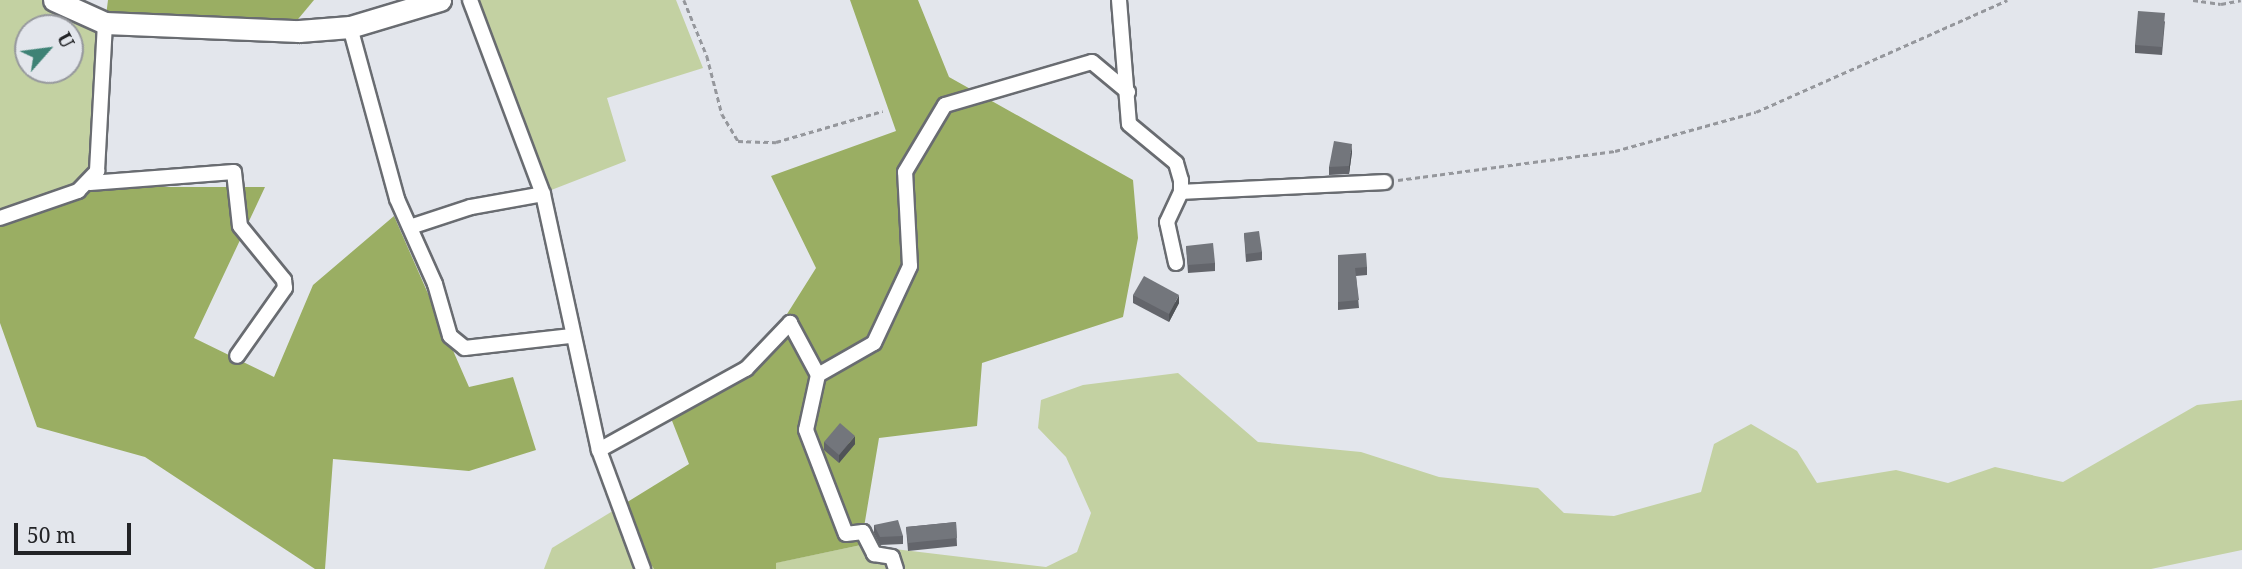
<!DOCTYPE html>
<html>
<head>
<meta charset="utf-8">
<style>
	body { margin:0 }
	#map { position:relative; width:2242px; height:569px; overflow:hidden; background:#e3e6ec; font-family:"Noto Serif",serif }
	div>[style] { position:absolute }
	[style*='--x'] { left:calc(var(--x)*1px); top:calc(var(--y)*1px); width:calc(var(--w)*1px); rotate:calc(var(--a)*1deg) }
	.green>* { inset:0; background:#c3d1a2 }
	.forest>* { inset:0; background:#9aae63 }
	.path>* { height:2.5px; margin-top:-1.25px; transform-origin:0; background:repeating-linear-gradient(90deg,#95979c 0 5px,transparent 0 8.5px) }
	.roads { filter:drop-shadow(2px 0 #696c71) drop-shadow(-2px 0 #696c71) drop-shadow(0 2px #696c71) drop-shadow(0 -2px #696c71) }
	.street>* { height:14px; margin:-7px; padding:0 7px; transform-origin:7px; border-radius:7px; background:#fff }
	.secondary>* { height:21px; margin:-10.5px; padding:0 10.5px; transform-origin:10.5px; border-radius:10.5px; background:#fff }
	.wall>* { inset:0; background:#63656b }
	.shaded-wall>* { inset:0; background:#505357 }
	.building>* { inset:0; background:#73767c }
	span { translate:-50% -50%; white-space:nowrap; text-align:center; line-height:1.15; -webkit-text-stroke:6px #e3e6ec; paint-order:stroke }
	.north { position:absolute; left:14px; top:14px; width:70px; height:70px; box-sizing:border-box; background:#e3e6ec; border:2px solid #96989d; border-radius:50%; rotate:62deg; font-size:19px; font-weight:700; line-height:28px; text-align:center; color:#222326 }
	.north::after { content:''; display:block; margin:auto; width:24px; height:32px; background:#3e8275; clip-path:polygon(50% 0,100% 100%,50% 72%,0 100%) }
	.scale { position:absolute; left:14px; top:523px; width:117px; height:32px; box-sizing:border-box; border:4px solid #222326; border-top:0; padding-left:9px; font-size:21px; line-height:24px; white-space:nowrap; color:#222326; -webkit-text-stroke:5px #e3e6ec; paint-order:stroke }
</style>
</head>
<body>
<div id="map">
	<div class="green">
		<div style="clip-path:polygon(evenodd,0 0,44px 0,105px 24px,95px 187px,0 219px,0 0,28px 28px,70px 28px,70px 70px,28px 70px,28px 28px)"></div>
		<div style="clip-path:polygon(469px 0,676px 0,703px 68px,607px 98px,626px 161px,541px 194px)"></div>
		<div style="clip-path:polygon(1178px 373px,1258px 442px,1361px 452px,1439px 477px,1538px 488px,1564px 513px,1614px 516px,1701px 492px,1714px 444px,1751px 424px,1797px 451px,1817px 483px,1896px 470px,1948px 483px,1995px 467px,2063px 482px,2197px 405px,2242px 400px,2242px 550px,2151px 569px,776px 569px,775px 563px,861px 545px,1046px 567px,1077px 552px,1091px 513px,1066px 457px,1038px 428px,1041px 400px,1083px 385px)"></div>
		<div style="clip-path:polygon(616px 509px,654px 569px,544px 569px,552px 548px)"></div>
	</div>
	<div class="forest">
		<div style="clip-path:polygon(108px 0,314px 0,289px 30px,105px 24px)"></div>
		<div style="clip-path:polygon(850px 0,918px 0,949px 77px,1133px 180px,1138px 238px,1123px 317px,982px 363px,977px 426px,879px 438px,861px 545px,776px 563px,776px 569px,654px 569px,616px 509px,689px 464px,665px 403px,760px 357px,816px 268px,771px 176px,896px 131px)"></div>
		<div style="clip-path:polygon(95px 187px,265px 187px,194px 338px,274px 377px,313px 285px,394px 216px,469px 387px,513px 377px,536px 450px,469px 471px,333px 459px,325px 569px,315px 569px,145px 457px,37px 427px,0 323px,0 219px)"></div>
	</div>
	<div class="path">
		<div style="--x:684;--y:0;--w:61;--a:67.7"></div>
		<div style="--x:707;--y:56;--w:60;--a:75.5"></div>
		<div style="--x:722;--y:114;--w:31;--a:59"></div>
		<div style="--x:738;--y:141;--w:38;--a:2"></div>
		<div style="--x:776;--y:142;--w:111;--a:-16.2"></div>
		<div style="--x:2193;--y:0;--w:28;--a:8"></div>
		<div style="--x:2221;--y:4;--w:20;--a:-11"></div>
		<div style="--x:1398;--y:180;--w:219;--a:-7.6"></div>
		<div style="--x:1615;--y:151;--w:146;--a:-15.5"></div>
		<div style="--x:1756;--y:112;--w:275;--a:-24"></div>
	</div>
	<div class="roads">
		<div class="street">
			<div style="--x:470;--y:0;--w:207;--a:69.4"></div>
			<div style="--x:543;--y:194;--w:262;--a:77.7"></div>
			<div style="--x:599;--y:450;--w:127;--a:69.7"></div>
			<div style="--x:1119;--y:0;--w:124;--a:85.4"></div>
			<div style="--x:1129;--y:124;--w:61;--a:39.7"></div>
			<div style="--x:1176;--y:163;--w:18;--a:74"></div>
			<div style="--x:1181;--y:180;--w:12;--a:90"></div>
			<div style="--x:1181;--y:192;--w:33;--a:115"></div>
			<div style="--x:1167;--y:222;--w:42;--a:77.6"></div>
			<div style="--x:350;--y:27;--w:178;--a:74.7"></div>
			<div style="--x:397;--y:199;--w:93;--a:65.9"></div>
			<div style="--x:435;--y:284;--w:54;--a:73.9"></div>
			<div style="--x:450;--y:336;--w:19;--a:39"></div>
			<div style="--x:465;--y:348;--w:107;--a:-6.5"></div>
			<div style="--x:90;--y:183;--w:144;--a:-4.4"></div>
			<div style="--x:234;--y:172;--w:54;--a:83.7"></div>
			<div style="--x:240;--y:226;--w:70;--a:50.8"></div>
			<div style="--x:284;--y:280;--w:8;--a:83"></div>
			<div style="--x:285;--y:288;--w:83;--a:125.2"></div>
			<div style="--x:1181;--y:192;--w:204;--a:-2.8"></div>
			<div style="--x:0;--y:218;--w:83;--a:-19.1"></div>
			<div style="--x:78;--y:191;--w:28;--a:-46"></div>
			<div style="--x:97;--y:171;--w:148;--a:-86.9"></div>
			<div style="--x:410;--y:227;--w:64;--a:-18.2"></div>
			<div style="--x:471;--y:207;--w:73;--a:-10.2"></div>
			<div style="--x:818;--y:375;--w:56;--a:102.3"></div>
			<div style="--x:806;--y:430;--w:111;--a:69"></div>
			<div style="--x:846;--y:534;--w:17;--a:-7"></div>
			<div style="--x:863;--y:532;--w:25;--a:63"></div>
			<div style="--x:874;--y:554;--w:18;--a:9"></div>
			<div style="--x:892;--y:557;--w:13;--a:72"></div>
			<div style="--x:599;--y:450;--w:168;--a:-28.9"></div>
			<div style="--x:746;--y:369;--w:64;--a:-46.3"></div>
			<div style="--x:790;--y:323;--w:59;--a:61.7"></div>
			<div style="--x:818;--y:375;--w:64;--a:-29.7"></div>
			<div style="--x:874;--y:343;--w:85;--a:-64.9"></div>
			<div style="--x:910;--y:266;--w:94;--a:-93"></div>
			<div style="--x:905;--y:172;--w:78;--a:-59.2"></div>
			<div style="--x:945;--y:105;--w:153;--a:-16.3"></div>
			<div style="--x:1092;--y:62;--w:47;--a:39.8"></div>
		</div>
		<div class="secondary">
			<div style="--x:54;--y:0;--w:56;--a:24.3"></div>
			<div style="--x:105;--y:23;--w:194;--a:2.4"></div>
			<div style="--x:299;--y:31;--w:51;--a:-4.5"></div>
			<div style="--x:350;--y:27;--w:94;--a:-16.7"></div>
		</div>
	</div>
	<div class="wall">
		<div style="clip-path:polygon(2165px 21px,2162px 55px,2135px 53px,2135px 45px)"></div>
		<div style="clip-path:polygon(1352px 152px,1349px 174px,1329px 175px,1329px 167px)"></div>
		<div style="clip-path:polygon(1244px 233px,1262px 252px,1262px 260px,1246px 262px)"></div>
		<div style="clip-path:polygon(1186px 246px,1215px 263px,1215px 271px,1188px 273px)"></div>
		<div style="clip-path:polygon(1338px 255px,1367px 267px,1367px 275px,1356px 276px,1359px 308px,1338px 310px)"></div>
		<div style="clip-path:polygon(1133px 295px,1179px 303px,1169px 322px,1133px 303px)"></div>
		<div style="clip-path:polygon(824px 442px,855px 444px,839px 463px,824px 450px)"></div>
		<div style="clip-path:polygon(956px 522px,957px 546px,908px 551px,906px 527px)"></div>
		<div style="clip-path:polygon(874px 525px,903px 536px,903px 544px,880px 545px,874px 533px)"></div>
	</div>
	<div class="shaded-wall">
		<div style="clip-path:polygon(1352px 144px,1352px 152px,1349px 174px,1349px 166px)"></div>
		<div style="clip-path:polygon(1179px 295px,1179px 303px,1169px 322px,1169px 314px)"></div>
		<div style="clip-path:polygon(855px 436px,855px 444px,839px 463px,839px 455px)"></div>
	</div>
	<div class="building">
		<div style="clip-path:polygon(2138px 11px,2165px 13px,2162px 47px,2135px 45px)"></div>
		<div style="clip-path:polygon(1334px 141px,1352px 144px,1349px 166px,1329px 167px)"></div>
		<div style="clip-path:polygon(1259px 231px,1262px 252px,1246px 254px,1244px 233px)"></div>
		<div style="clip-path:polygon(1213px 243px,1215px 263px,1188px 265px,1186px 246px)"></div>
		<div style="clip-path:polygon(1366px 253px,1367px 267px,1355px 268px,1359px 300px,1338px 302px,1338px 255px)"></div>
		<div style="clip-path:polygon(1144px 276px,1179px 295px,1169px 314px,1133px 295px)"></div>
		<div style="clip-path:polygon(840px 423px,855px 436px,839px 455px,824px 442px)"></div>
		<div style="clip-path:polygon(898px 520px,903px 536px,880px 537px,874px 525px)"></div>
		<div style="clip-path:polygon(956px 522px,957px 538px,908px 543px,906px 527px)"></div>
	</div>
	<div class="north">U</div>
	<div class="scale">50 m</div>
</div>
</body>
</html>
